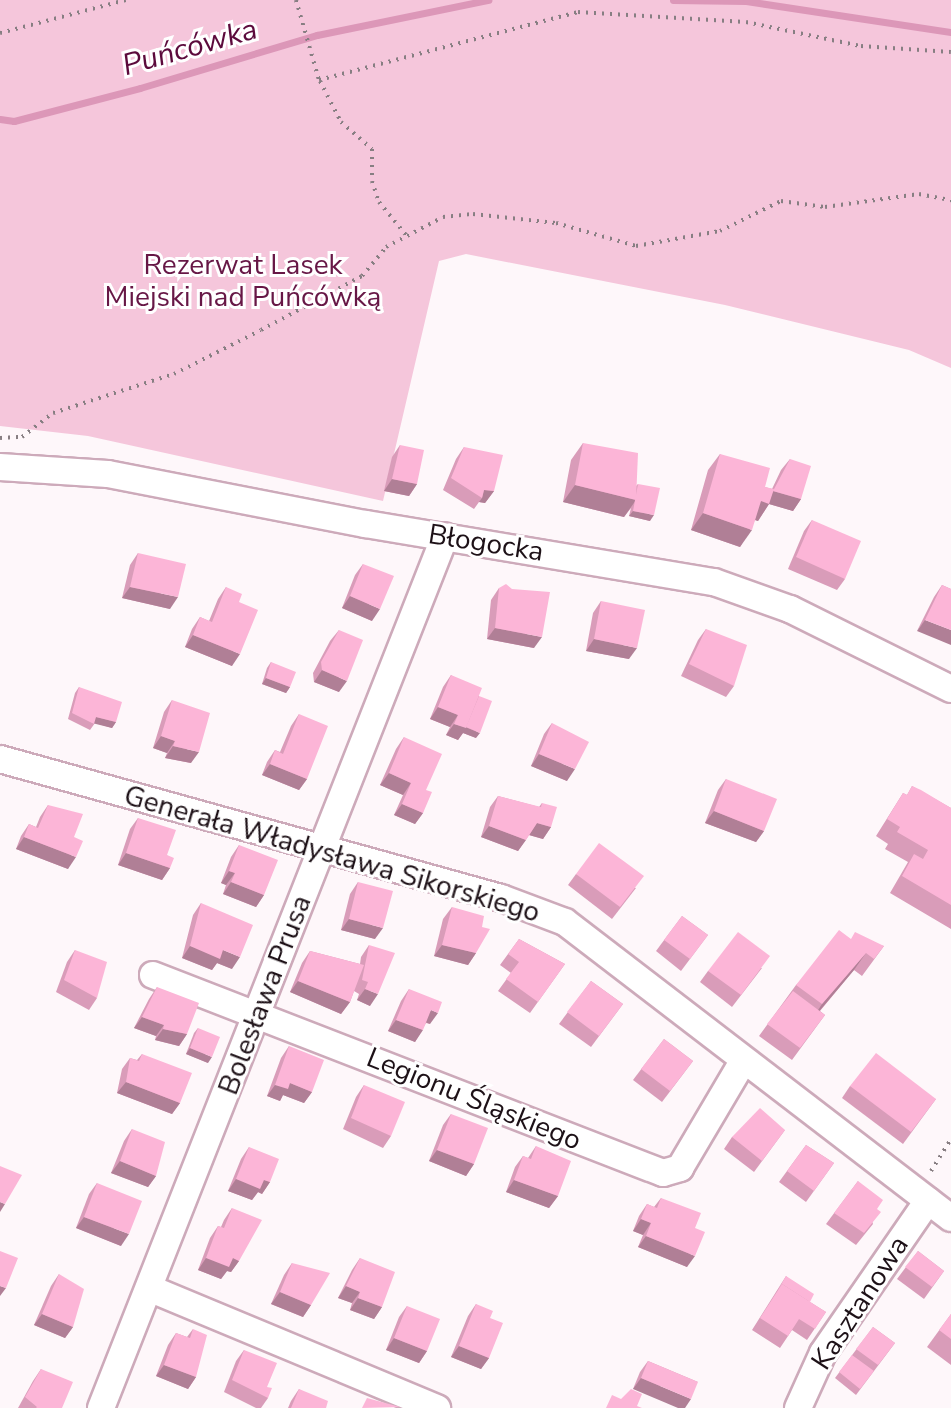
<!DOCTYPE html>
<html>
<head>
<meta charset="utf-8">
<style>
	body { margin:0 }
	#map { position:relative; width:951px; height:1408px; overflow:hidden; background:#fef7fa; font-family:"Nunito Sans",sans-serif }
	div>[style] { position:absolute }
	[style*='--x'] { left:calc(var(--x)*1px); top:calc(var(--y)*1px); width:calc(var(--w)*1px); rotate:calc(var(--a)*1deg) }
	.green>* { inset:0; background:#f5c6db }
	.stream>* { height:7px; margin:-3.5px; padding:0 3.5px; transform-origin:3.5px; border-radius:3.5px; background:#dc97b8 }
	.path>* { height:4px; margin-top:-2px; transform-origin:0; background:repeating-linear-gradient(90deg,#877e82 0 2px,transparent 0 8px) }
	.roads { filter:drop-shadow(2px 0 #cdaaba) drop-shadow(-2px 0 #cdaaba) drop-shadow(0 2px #cdaaba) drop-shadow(0 -2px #cdaaba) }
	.street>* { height:26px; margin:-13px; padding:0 13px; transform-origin:13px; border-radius:13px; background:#fff }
	.wall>* { inset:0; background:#d99cb9 }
	.shaded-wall>* { inset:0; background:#b07f96 }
	.building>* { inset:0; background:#fcb5d7 }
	span { translate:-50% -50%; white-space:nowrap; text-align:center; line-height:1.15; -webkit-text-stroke:6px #fff; paint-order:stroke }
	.park-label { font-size:28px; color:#671746 }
	.street-label { font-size:28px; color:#1d1117 }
	.water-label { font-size:30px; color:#5c0a3c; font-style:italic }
</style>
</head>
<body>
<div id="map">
	<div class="green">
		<div style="clip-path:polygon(0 0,951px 0,951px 368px,909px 350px,725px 305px,466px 254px,439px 261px,383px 501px,88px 436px,0 426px)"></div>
	</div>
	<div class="stream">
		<div style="--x:673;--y:0;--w:73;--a:0.8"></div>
		<div style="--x:746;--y:1;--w:207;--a:8.6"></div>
		<div style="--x:0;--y:119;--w:14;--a:8"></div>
		<div style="--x:14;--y:121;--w:130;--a:-14.7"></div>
		<div style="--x:140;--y:88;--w:185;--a:-16.7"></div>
		<div style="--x:317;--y:35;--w:175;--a:-11.6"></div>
	</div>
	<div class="path">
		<div style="--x:296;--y:0;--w:83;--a:74"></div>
		<div style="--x:319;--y:80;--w:268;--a:-14.7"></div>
		<div style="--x:578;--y:12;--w:168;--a:3.4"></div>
		<div style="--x:746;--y:22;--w:117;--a:11.8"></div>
		<div style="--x:861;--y:46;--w:90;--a:3.8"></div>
		<div style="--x:0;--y:33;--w:130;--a:-14.7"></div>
		<div style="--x:320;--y:81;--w:46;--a:62.9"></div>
		<div style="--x:341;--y:122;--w:41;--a:41.1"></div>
		<div style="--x:372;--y:149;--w:32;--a:90"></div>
		<div style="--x:372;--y:181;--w:22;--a:72"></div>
		<div style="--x:379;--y:202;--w:43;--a:50.7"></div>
		<div style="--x:0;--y:438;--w:22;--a:-3"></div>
		<div style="--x:22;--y:437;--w:39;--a:-38"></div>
		<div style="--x:53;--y:413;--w:127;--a:-17.9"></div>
		<div style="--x:174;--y:374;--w:97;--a:-26.8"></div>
		<div style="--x:261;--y:330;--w:115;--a:-28.1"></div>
		<div style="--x:362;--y:276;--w:38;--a:-50"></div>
		<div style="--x:386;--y:247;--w:64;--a:-27.8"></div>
		<div style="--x:443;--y:217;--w:30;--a:-6"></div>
		<div style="--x:473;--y:214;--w:83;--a:6.2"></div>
		<div style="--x:556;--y:223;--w:83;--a:16"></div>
		<div style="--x:636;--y:246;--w:85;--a:-10.1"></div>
		<div style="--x:720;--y:231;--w:68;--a:-26.2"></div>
		<div style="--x:781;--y:201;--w:44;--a:7.8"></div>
		<div style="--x:825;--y:207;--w:95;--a:-7.9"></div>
		<div style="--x:919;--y:194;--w:33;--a:11"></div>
		<div style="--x:931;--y:1171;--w:38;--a:-58"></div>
	</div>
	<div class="roads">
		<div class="street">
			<div style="--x:0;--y:467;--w:108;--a:3.7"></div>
			<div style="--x:108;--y:474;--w:263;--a:11"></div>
			<div style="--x:366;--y:524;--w:353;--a:9.5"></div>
			<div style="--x:714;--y:582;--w:81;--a:19.6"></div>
			<div style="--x:790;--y:609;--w:180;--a:26.4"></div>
			<div style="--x:0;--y:759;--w:520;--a:15.51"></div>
			<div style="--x:501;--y:898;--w:68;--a:20.6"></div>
			<div style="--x:565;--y:922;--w:486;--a:37.5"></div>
			<div style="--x:153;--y:975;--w:547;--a:21.22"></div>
			<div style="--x:663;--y:1173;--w:18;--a:-16"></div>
			<div style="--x:680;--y:1168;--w:122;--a:-59.4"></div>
			<div style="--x:151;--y:1289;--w:310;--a:22.6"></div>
			<div style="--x:101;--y:1408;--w:937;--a:-68.47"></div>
			<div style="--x:798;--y:1408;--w:60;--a:-65.6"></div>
			<div style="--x:823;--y:1353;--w:185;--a:-55.4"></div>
		</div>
	</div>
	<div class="wall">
		<div style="clip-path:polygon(583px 443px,636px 486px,638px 484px,650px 521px,629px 516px,631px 508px,624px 517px,563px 502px,571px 460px)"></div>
		<div style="clip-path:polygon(400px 445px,417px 484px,409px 496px,384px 491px,392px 457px)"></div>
		<div style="clip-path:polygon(464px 447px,494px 491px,485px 503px,479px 502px,474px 509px,443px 490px,456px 459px)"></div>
		<div style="clip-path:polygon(720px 454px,765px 487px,772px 489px,781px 470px,790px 459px,801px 499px,793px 511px,769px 504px,758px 521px,755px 520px,740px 547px,691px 530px,708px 470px)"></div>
		<div style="clip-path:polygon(812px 520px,845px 579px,837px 590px,788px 569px,804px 531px)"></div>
		<div style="clip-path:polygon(138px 553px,170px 609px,122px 598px,130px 565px)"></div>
		<div style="clip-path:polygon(363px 564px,372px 621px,342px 608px,355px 575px)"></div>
		<div style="clip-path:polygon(942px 585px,951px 589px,917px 631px,934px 597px)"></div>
		<div style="clip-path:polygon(226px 587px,239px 602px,232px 666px,185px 647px,192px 629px,200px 617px,209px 621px,218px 599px)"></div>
		<div style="clip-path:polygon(499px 588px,534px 648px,487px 639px,491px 600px)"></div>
		<div style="clip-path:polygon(601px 601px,629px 659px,586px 651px,593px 613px)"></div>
		<div style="clip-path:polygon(706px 629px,734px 686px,726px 697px,681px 676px,698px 640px)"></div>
		<div style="clip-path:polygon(339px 630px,339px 692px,314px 682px,313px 673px,330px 641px)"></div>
		<div style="clip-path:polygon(271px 662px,290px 687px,286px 693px,262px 684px,267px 668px)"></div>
		<div style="clip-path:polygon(451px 675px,479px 696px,476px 738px,463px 733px,458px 740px,446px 735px,450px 727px,430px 719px,443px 687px)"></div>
		<div style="clip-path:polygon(79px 687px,116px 722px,112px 728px,95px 723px,90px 730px,68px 719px,75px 693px)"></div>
		<div style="clip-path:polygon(172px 700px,191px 763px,165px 758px,167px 753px,153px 748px,164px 712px)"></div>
		<div style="clip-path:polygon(299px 714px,307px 779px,299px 790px,262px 775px,267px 762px,275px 750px,280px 752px,291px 726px)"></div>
		<div style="clip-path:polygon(552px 723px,567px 781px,531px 766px,544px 734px)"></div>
		<div style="clip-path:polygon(404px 737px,426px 790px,423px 813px,415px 824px,394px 815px,403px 795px,380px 785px,396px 749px)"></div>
		<div style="clip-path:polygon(726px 779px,764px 831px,756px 842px,705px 823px,718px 790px)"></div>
		<div style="clip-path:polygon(912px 786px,951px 808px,951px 929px,890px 893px,908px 862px,885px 849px,888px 844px,876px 836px,903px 793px,907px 795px)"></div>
		<div style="clip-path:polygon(498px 796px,539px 807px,542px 803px,551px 827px,543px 839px,529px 835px,518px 851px,481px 837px,490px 807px)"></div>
		<div style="clip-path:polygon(48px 805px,74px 837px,68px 869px,16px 849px,21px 836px,29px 824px,36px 827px,40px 817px)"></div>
		<div style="clip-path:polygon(138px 818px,167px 855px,170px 868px,162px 880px,118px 865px,130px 829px)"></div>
		<div style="clip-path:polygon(239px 845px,264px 895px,256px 907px,223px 894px,226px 885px,221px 883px,231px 857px)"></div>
		<div style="clip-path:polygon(576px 874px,636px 888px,612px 919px,568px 885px)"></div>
		<div style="clip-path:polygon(358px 882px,375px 939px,341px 930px,350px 894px)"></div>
		<div style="clip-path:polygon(201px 903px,232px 969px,217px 963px,212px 970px,182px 958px,193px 915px)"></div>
		<div style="clip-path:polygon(452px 907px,476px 953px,468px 965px,434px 956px,443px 919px)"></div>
		<div style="clip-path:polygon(682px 916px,708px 935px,681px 971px,656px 951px)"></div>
		<div style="clip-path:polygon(519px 939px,565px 964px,530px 1013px,498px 991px,511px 973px,500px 965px)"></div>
		<div style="clip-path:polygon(851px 939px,884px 946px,862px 976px,854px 970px,820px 1011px,825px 1015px,792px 1060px,759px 1036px,796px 985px)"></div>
		<div style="clip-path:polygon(369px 945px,370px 1006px,357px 1000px,359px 994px,354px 991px,350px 1002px,341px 1014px,290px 992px,302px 963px,310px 951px,360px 964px,361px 957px)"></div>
		<div style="clip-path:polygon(75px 950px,97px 998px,89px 1010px,56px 992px,67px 962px)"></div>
		<div style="clip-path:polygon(762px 968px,732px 1007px,700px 982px,708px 971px)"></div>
		<div style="clip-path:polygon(591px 981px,623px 1004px,591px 1047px,559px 1024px)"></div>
		<div style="clip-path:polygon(157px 987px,187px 1034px,179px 1046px,155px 1040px,156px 1036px,134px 1028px,149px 999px)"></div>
		<div style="clip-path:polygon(409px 989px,430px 1024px,426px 1023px,415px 1042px,388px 1031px,401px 1001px)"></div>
		<div style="clip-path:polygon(198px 1028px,208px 1063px,186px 1054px,194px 1033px)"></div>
		<div style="clip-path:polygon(664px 1039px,693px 1061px,662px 1102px,633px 1080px)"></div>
		<div style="clip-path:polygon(289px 1046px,312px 1092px,304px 1103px,283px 1095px,280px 1101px,267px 1096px,281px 1058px)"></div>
		<div style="clip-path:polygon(142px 1054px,180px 1103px,172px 1114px,117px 1093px,122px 1069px,130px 1058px,137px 1060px)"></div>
		<div style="clip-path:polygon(364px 1085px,391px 1136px,383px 1148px,343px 1129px,356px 1097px)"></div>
		<div style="clip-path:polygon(850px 1086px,936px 1099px,903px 1144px,842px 1098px)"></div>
		<div style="clip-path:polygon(451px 1114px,474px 1164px,466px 1176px,429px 1161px,443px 1125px)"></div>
		<div style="clip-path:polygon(132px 1129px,156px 1176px,148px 1187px,111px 1173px,124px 1141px)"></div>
		<div style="clip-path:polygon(785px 1130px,754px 1172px,724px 1149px,732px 1137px)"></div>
		<div style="clip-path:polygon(806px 1145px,834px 1163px,806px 1202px,779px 1182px)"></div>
		<div style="clip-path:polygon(536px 1146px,558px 1196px,549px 1208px,506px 1192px,515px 1167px,523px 1156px,528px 1158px)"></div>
		<div style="clip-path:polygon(249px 1147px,270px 1182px,262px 1194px,258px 1192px,252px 1200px,228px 1191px,241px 1159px)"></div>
		<div style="clip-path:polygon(858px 1181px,873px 1224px,856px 1245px,826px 1224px)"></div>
		<div style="clip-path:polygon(97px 1183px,121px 1246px,76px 1228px,89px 1194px)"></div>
		<div style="clip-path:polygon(661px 1198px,695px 1228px,687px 1267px,638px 1247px,643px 1235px,633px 1231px,639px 1216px,647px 1204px,654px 1207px)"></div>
		<div style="clip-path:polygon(232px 1208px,239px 1261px,231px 1272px,227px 1271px,221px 1279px,198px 1270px,210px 1238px,218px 1226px,221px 1227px,224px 1220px)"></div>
		<div style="clip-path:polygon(918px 1251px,944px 1271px,924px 1299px,897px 1279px)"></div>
		<div style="clip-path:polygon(360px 1258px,382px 1307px,374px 1319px,350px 1310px,352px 1303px,338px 1298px,352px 1270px)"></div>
		<div style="clip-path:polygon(292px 1263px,311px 1305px,303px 1317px,271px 1304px,284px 1275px)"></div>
		<div style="clip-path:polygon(59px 1274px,73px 1327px,65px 1338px,34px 1325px,51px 1286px)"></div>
		<div style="clip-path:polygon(786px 1276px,810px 1302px,826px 1312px,807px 1340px,792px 1330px,780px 1348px,752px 1330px)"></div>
		<div style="clip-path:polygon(476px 1304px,490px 1318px,489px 1358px,481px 1369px,451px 1357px,468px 1316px)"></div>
		<div style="clip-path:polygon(407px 1306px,427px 1351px,419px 1363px,386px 1350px,399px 1317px)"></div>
		<div style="clip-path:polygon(951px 1314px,951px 1365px,927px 1347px)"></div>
		<div style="clip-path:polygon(873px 1327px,895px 1343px,856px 1395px,835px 1378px)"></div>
		<div style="clip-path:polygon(193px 1329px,196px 1377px,188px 1389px,156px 1376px,168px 1345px,176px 1333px,187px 1337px)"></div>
		<div style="clip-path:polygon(244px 1350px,267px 1387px,268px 1398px,261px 1408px,256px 1408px,224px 1392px,236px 1361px)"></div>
		<div style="clip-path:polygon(648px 1361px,698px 1382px,633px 1389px,640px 1372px)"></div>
		<div style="clip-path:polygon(41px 1369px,62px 1408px,18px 1408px,33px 1381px)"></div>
		<div style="clip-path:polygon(299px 1389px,326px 1408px,288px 1408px,291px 1401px)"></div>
	</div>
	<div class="shaded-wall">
		<div style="clip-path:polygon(392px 479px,417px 484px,409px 496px,384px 491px)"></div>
		<div style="clip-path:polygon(575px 485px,636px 500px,624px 517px,563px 502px)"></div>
		<div style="clip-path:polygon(484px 490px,494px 491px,485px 503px,479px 502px,482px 498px)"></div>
		<div style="clip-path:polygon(773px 491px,801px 499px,793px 511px,769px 504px,758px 521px,749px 518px,761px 501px)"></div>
		<div style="clip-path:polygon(633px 511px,654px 515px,650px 521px,629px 516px)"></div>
		<div style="clip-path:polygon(703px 513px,752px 530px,740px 547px,691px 530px)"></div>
		<div style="clip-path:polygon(130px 587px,178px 597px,170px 609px,122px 598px)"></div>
		<div style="clip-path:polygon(350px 596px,380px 609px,372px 621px,342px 608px)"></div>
		<div style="clip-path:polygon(925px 620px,951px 630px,951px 645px,917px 631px)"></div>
		<div style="clip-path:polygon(495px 628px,542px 637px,534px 648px,487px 639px)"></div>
		<div style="clip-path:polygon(193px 635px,240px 654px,232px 666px,185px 647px)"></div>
		<div style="clip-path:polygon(594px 639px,637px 648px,629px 659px,586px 651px)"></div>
		<div style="clip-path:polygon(322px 670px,347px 681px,339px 692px,314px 682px)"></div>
		<div style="clip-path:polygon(266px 678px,290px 687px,286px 693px,262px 684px)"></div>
		<div style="clip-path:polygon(438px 707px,458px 715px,450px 727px,430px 719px)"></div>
		<div style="clip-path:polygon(96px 717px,116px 722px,112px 728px,92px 723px)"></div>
		<div style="clip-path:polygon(454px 724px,465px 727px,480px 733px,476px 738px,463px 733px,458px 740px,446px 735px)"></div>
		<div style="clip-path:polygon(161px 736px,175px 741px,167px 753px,153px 748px)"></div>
		<div style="clip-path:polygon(173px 746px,199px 752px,191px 763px,165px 758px)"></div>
		<div style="clip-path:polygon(539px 754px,575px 769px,567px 781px,531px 766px)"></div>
		<div style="clip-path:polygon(270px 764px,307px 779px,299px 790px,262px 775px)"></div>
		<div style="clip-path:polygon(389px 773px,411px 783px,403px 795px,380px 785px)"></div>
		<div style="clip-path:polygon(402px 804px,423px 813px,415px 824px,394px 815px)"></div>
		<div style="clip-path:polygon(714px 811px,764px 831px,756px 842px,705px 823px)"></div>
		<div style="clip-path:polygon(537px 823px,551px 827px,543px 839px,529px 835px)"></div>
		<div style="clip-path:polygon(489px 826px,526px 840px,518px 851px,481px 837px)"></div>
		<div style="clip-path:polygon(24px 837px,76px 857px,68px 869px,16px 849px)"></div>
		<div style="clip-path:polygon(126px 853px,170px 868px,162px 880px,118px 865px)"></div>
		<div style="clip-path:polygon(229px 871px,235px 873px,226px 885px,221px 883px)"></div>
		<div style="clip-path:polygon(231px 882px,264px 895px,256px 907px,223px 894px)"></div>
		<div style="clip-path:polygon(349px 919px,383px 928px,375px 939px,341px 930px)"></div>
		<div style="clip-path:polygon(442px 945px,476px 953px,468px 965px,434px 956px)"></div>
		<div style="clip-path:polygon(190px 946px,223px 950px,240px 957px,232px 969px,217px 963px,212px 970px,182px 958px)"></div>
		<div style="clip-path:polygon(866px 953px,854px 970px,811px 1021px,822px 1004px)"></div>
		<div style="clip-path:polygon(298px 981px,350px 1002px,341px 1014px,290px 992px)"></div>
		<div style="clip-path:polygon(365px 989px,378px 994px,370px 1006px,357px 1000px)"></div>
		<div style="clip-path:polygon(431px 1010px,438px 1013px,430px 1024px,423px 1021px)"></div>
		<div style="clip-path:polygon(142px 1017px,164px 1025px,156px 1036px,134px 1028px)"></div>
		<div style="clip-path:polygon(396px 1020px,423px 1030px,415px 1042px,388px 1031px)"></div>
		<div style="clip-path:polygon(163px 1029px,187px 1034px,179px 1046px,155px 1040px)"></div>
		<div style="clip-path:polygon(190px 1048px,212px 1057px,208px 1063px,186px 1054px)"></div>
		<div style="clip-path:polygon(126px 1082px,180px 1103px,172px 1114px,117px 1093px)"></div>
		<div style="clip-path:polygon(290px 1083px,312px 1092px,304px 1103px,283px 1095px,280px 1101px,267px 1096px,275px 1085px)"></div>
		<div style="clip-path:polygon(437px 1150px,474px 1164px,466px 1176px,429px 1161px)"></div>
		<div style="clip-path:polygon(120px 1161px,156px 1176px,148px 1187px,111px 1173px)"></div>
		<div style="clip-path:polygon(236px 1179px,264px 1180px,270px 1182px,262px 1194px,258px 1192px,252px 1200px,228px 1191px)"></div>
		<div style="clip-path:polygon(514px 1180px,558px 1196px,549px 1208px,506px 1192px)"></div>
		<div style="clip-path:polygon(0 1202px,5px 1204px,0 1212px)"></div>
		<div style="clip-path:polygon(84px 1217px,129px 1234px,121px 1246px,76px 1228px)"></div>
		<div style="clip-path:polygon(641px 1219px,651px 1223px,643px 1235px,633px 1231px)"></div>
		<div style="clip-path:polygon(646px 1236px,695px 1256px,687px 1267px,638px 1247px)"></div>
		<div style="clip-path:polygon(206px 1258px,233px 1258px,239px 1261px,231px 1272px,227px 1271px,221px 1279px,198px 1270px)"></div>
		<div style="clip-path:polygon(0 1286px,6px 1288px,0 1296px)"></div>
		<div style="clip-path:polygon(346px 1286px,360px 1292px,352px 1303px,338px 1298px)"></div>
		<div style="clip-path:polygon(280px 1292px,311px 1305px,303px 1317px,271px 1304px)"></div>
		<div style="clip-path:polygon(358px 1298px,382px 1307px,374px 1319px,350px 1310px)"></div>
		<div style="clip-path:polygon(42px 1314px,73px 1327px,65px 1338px,34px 1325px)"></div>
		<div style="clip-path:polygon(394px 1338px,427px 1351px,419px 1363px,386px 1350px)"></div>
		<div style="clip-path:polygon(459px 1346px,489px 1358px,481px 1369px,451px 1357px)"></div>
		<div style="clip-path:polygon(164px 1365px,196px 1377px,188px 1389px,156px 1376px)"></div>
		<div style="clip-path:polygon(641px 1378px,691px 1399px,685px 1408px,678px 1408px,633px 1389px)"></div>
	</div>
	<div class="building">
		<div style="clip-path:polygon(583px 443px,638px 453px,636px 500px,575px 485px)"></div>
		<div style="clip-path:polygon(400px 445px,424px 450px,417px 484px,392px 479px)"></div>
		<div style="clip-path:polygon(464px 447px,503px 455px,494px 491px,484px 490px,482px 498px,451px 478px)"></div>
		<div style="clip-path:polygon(720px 454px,770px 468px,765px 487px,774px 489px,769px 504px,761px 501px,752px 530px,703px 513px)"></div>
		<div style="clip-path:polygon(790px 459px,811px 466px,801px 499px,773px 491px)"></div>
		<div style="clip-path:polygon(638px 484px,660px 488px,654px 515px,633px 511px)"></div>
		<div style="clip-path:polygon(812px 520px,861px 541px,845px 579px,796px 557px)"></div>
		<div style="clip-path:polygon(138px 553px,186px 564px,178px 597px,130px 587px)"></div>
		<div style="clip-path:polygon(363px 564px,394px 576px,380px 609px,350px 596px)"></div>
		<div style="clip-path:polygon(506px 584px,512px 589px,550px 592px,542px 637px,495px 628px,499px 588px)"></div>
		<div style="clip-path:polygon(942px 585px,951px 589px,951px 630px,925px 620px)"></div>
		<div style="clip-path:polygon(226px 587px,242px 594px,239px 602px,258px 610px,240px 654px,193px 635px,200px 617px,212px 622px)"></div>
		<div style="clip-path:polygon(601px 601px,645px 610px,637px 648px,594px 639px)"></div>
		<div style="clip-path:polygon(706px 629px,747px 645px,734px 686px,689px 664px)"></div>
		<div style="clip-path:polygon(339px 630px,363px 640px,347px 681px,322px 670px,321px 662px)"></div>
		<div style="clip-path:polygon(271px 662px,296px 672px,290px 687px,266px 678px)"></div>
		<div style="clip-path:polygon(451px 675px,482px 688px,466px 728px,454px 724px,458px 715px,438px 707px)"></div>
		<div style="clip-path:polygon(79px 687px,122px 702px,116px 722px,96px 717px,94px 724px,72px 713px)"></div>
		<div style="clip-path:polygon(479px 696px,492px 701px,480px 733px,466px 727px)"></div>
		<div style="clip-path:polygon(172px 700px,210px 713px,199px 752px,173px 746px,175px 741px,161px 736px)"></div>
		<div style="clip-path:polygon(299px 714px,328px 726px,307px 779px,270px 764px,275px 750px,283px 754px)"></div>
		<div style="clip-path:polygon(552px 723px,589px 742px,575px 769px,539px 754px)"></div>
		<div style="clip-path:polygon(404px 737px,442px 754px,426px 790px,432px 792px,423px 813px,402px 804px,411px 783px,389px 773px)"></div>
		<div style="clip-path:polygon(726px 779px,777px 799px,764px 831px,714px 811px)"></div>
		<div style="clip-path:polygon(912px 786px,921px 790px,951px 808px,951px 905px,902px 876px,914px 854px,923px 859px,928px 850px,897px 832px,900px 827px,887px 819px,903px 793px,907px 795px)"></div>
		<div style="clip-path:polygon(498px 796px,541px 807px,542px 803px,557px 807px,551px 827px,537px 823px,526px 840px,489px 826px)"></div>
		<div style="clip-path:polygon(48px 805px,83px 814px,74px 837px,83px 841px,76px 857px,24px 837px,29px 824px,38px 828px)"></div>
		<div style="clip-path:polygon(138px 818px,176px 830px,167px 855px,174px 858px,170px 868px,126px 853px)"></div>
		<div style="clip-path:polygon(599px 843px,644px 876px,620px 907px,576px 874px)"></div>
		<div style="clip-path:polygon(239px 845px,278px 860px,264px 895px,231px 882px,235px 873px,229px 871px)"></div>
		<div style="clip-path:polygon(358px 882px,393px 891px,383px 928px,349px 919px)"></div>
		<div style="clip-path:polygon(201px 903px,253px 925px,240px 957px,223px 950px,220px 959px,190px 946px)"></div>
		<div style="clip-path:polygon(452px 907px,484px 916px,482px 927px,490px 929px,476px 953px,442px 945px)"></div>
		<div style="clip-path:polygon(682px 916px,708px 935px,690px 959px,664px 940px)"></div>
		<div style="clip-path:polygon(839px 930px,851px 939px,855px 932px,884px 946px,874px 959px,866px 953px,822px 1004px,796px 985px)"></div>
		<div style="clip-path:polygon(738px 932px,770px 956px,741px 995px,708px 971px)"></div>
		<div style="clip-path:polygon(519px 939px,565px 964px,538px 1002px,506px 979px,519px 962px,508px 954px)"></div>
		<div style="clip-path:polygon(369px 945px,395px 953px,378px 994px,365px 989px,368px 982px,362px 980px)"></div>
		<div style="clip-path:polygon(75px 950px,107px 962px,97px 998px,64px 980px)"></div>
		<div style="clip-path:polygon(310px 951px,364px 965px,350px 1002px,298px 981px)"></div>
		<div style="clip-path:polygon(591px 981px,623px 1004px,599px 1036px,567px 1012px)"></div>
		<div style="clip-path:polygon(157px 987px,199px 1003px,187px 1034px,163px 1029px,164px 1025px,142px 1017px)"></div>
		<div style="clip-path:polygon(409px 989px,442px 1002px,438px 1013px,431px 1010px,423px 1030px,396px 1020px)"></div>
		<div style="clip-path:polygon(793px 991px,825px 1015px,800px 1048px,767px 1024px)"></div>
		<div style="clip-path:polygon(198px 1028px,220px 1037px,212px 1057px,190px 1048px)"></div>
		<div style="clip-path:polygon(664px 1039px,693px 1061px,670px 1091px,641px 1069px)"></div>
		<div style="clip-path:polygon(289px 1046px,324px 1060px,312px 1092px,290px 1083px,288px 1089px,275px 1085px)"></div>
		<div style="clip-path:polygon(876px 1053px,936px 1099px,911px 1132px,850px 1086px)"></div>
		<div style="clip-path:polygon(142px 1054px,192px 1073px,180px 1103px,126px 1082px,130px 1058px,139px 1061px)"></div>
		<div style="clip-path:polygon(364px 1085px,405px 1102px,391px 1136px,351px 1118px)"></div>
		<div style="clip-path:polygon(760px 1108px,785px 1130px,762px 1161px,732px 1137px)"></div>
		<div style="clip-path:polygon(451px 1114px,488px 1128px,474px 1164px,437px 1150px)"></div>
		<div style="clip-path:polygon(132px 1129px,165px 1142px,156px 1176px,120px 1161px)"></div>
		<div style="clip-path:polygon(806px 1145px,834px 1163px,814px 1191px,787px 1171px)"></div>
		<div style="clip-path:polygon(536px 1146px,571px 1161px,558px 1196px,514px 1180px,523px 1156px,531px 1159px)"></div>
		<div style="clip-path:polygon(249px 1147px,279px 1159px,270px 1182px,264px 1180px,260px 1189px,236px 1179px)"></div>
		<div style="clip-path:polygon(0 1166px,22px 1175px,5px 1204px,0 1202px)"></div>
		<div style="clip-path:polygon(858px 1181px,883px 1200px,877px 1209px,881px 1212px,864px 1233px,834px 1213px)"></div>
		<div style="clip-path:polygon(97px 1183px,142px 1201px,129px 1234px,84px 1217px)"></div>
		<div style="clip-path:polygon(661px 1198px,701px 1213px,695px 1228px,705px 1232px,695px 1256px,646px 1236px,651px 1223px,641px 1219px,647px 1204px,657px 1208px)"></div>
		<div style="clip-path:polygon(232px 1208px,262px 1220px,239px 1261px,233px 1258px,229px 1267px,206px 1258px,218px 1226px,224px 1228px)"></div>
		<div style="clip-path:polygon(0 1251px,18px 1258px,6px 1288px,0 1286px)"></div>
		<div style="clip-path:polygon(918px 1251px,944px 1271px,932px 1287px,905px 1267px)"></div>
		<div style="clip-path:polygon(360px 1258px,395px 1272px,382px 1307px,358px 1298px,360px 1292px,346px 1286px)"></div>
		<div style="clip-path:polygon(292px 1263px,330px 1273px,311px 1305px,280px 1292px)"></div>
		<div style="clip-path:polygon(59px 1274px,84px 1289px,73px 1327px,42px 1314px)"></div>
		<div style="clip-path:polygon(786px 1276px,814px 1294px,810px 1302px,782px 1284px,778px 1290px)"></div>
		<div style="clip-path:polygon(782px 1284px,826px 1312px,815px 1329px,799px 1319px,788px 1336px,760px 1318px)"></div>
		<div style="clip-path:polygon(476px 1304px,493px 1311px,490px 1318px,503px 1323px,489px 1358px,459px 1346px)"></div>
		<div style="clip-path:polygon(407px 1306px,440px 1319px,427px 1351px,394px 1338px)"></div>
		<div style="clip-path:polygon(951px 1314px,951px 1339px,939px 1330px)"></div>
		<div style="clip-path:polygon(873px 1327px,895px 1343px,878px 1365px,856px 1349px)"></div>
		<div style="clip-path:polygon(193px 1329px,207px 1335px,196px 1377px,164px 1365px,176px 1333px,190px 1338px)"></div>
		<div style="clip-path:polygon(244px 1350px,277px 1363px,267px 1387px,272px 1388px,268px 1398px,232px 1380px)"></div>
		<div style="clip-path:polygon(852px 1355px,874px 1371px,860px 1389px,839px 1372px)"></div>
		<div style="clip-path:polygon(648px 1361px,698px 1382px,691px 1399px,641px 1378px)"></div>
		<div style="clip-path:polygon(41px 1369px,73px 1382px,62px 1408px,36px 1408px,37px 1407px,25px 1397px)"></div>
		<div style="clip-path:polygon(299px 1389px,328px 1401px,326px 1408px,291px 1408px)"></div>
		<div style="clip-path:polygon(631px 1389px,642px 1394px,637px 1406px,642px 1408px,606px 1408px,612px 1395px,621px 1399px)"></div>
		<div style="clip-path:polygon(367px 1398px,400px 1407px,362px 1408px)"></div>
	</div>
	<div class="park-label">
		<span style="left:243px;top:281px">Rezerwat Lasek<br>Miejski nad Puńcówką</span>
	</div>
	<div class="street-label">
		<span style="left:486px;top:543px;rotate:9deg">Błogocka</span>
		<span style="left:332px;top:854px;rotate:16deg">Generała Władysława Sikorskiego</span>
		<span style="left:265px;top:995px;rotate:-69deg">Bolesława Prusa</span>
		<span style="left:474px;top:1099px;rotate:22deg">Legionu Śląskiego</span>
		<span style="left:860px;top:1303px;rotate:-57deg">Kasztanowa</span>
	</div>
	<div class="water-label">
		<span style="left:190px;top:48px;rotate:-16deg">Puńcówka</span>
	</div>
</div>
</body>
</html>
